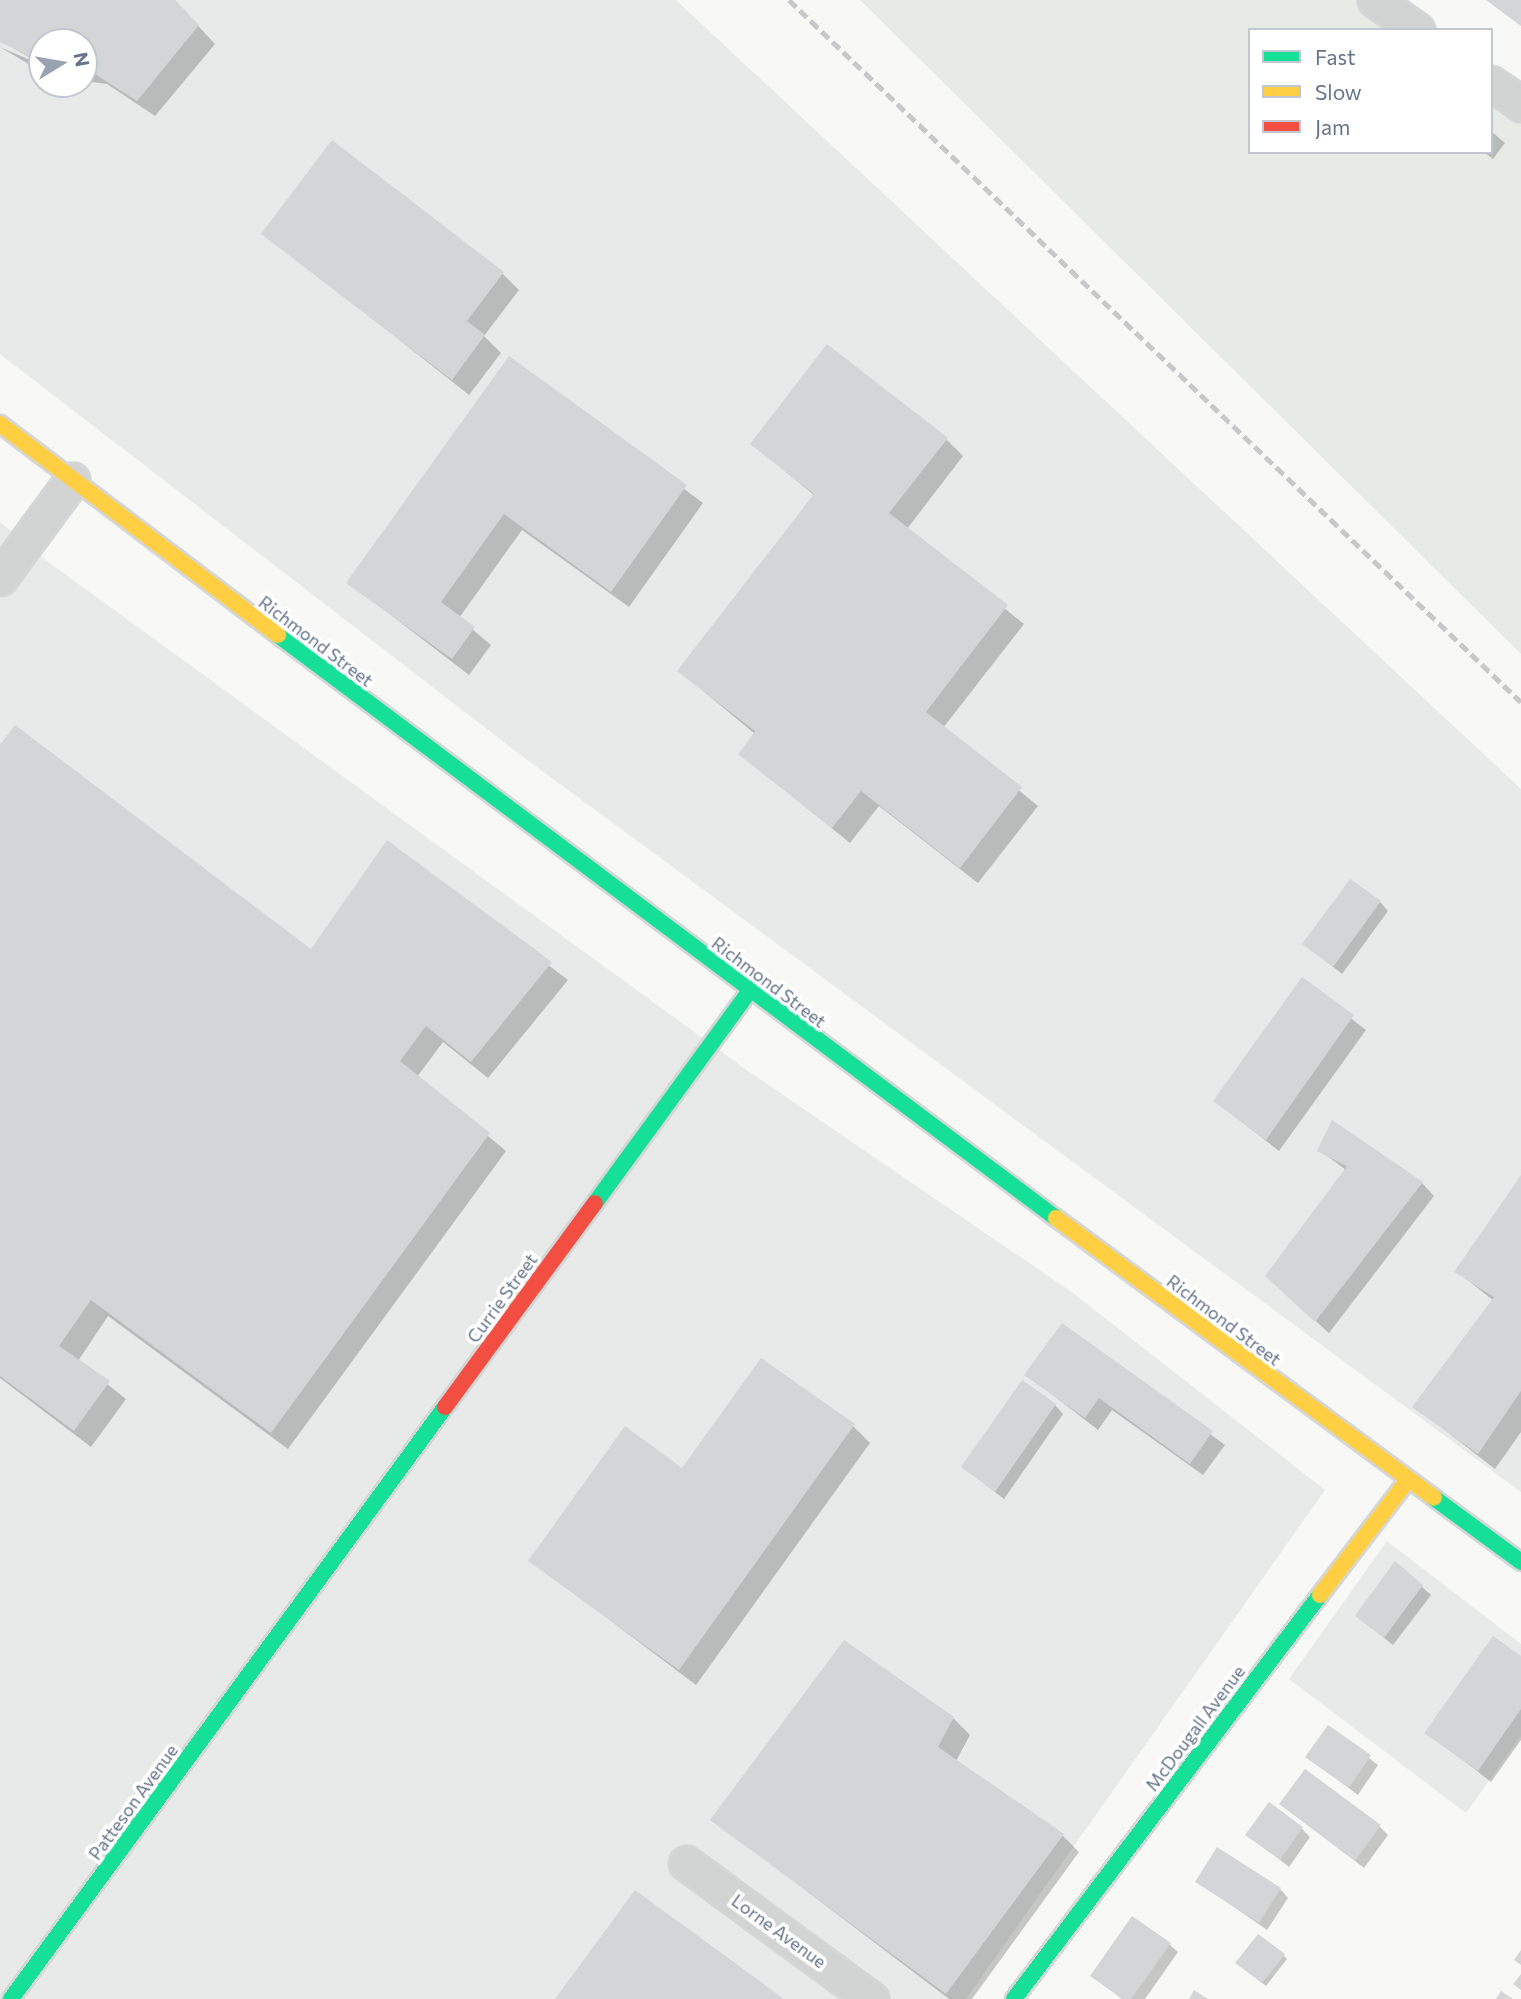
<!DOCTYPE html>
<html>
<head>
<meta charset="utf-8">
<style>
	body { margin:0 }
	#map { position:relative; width:1521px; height:1999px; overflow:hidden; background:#f8f8f7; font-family:Commissioner,sans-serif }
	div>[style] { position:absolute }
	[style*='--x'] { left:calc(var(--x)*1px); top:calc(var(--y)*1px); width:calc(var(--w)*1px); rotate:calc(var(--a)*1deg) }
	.built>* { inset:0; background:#e8e9e9 }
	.green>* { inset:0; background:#e7ebe5 }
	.shadow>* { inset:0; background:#0003 }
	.building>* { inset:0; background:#d4d5d6 }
	.roads { filter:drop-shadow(2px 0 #d4d6d7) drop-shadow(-2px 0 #d4d6d7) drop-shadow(0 2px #d4d6d7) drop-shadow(0 -2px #d4d6d7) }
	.street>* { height:33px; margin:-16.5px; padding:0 16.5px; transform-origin:16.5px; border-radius:16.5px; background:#d2d3d3 }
	.fast>* { height:16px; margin:-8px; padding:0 8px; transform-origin:8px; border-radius:8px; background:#16e098 }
	.slow>* { height:16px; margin:-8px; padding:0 8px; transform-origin:8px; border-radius:8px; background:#ffcf43 }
	.jam>* { height:16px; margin:-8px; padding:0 8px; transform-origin:8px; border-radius:8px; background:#f24e42 }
	.rail>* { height:5px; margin-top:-2.5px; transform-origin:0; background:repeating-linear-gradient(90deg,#c8c8cb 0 10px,transparent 0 15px) }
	span { translate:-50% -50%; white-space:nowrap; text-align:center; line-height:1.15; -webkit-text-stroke:7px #fff; paint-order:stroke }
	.street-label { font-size:18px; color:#65748a }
	.legend { position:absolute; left:1248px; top:28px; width:245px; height:126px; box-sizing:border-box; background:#fff; border:2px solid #c1c7d0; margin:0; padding:9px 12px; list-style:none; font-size:21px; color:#65748a }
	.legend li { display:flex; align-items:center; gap:14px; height:35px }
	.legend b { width:35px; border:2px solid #c1c7d0 }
	.north { position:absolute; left:28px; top:28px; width:70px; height:70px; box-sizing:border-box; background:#fff; border:2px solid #c1c7d0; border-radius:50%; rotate:79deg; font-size:19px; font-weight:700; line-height:28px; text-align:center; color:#65748a }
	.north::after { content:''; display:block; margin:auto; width:24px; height:32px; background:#98a2b0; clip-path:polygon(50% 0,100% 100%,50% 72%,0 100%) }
</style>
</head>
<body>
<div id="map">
	<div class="built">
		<div style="clip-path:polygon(evenodd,0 0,676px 0,1521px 789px,1521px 1492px,522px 756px,0 354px,0 0,42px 42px,84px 42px,84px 84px,42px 84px,42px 42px)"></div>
		<div style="clip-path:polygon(0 522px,51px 564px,748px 1071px,1073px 1293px,1325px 1490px,966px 1999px,0 1999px)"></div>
		<div style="clip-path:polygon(1387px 1541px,1521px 1644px,1521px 1736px,1466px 1813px,1289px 1679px)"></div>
	</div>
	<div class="green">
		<div style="clip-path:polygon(860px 0,1356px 0,1396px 30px,1250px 30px,1250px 152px,1491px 152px,1491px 100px,1521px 122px,1521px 654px)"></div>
	</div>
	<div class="shadow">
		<div style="clip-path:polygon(0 0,174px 0,215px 44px,155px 116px,107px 84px,84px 81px,84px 42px,42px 42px,42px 72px,0 47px,42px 65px,0 40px)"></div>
		<div style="clip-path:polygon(1491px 131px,1505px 143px,1493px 159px,1484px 152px,1491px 152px)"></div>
		<div style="clip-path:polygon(264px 233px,502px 273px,519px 290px,484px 336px,501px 353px,469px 395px)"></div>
		<div style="clip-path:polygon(510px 359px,703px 503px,629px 607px,522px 530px,459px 618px,491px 645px,469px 675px,349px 583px)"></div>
		<div style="clip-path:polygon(946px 439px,963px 456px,907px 529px,1024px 624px,943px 728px,1038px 806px,978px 883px,879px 806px,850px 843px,740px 754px,755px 734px,679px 671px,815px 496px,752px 444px)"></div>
		<div style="clip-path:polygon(0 748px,311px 952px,387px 842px,568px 980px,488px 1078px,443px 1042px,417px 1077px,506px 1151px,288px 1449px,108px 1316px,78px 1361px,126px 1399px,91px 1447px,0 1378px)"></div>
		<div style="clip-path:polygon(1380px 902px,1388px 911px,1342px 974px,1305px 944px)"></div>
		<div style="clip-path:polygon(1302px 980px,1366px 1030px,1279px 1151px,1215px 1101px)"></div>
		<div style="clip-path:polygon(1319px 1150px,1422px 1183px,1434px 1196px,1329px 1333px,1280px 1289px,1346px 1170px)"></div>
		<div style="clip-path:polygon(1521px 1179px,1521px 1432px,1495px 1469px,1415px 1407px,1494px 1301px,1456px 1271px)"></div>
		<div style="clip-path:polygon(1062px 1325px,1225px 1445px,1203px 1475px,1112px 1410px,1098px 1430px,1027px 1375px)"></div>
		<div style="clip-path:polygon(1055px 1405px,1063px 1414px,1004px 1499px,963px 1467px)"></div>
		<div style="clip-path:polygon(853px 1426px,870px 1443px,696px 1685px,530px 1560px)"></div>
		<div style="clip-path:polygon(1395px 1563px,1431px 1595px,1393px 1645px,1357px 1616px)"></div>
		<div style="clip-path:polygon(1521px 1658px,1521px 1740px,1491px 1782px,1427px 1732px)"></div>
		<div style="clip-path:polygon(953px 1718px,970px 1735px,956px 1761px,1062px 1835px,1079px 1852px,972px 1999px,949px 1999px,713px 1820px)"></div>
		<div style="clip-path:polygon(1328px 1727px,1378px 1765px,1358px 1795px,1307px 1757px)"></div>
		<div style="clip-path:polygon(1281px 1804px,1379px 1826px,1388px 1835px,1364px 1868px)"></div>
		<div style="clip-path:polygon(1302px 1829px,1310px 1837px,1289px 1867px,1247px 1834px)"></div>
		<div style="clip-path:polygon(1197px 1881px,1280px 1889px,1288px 1898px,1267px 1930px)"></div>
		<div style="clip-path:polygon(1169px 1944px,1178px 1952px,1145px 1999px,1122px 1999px,1092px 1976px)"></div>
		<div style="clip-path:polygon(1283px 1955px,1287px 1959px,1266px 1986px,1241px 1966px)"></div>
	</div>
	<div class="building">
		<div style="clip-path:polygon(0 0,175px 0,199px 25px,137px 101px,84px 67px,84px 42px,42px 42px,42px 63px,0 42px)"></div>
		<div style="clip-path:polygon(1486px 0,1521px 0,1521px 26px)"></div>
		<div style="clip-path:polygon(332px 140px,504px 272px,467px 321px,485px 335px,452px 380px,261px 234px)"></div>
		<div style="clip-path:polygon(827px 344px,948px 438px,889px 513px,1008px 605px,926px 712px,1022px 787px,960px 868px,861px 791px,832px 828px,738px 754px,755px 731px,677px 671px,814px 494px,750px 444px)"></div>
		<div style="clip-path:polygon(509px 356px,687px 485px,611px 592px,504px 514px,441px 602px,475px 627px,452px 659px,346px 583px)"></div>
		<div style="clip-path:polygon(15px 725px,311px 949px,387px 840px,552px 962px,471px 1062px,426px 1026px,400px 1061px,490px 1133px,271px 1433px,91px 1300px,59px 1346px,110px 1381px,74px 1431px,0 1376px,0 745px)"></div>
		<div style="clip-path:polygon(1350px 879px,1381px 901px,1333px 967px,1302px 944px)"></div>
		<div style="clip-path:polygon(1302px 977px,1354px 1015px,1266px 1140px,1213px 1101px)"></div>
		<div style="clip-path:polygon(1332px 1120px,1423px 1182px,1315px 1322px,1265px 1276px,1347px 1166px,1317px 1151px)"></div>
		<div style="clip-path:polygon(1521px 1175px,1521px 1391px,1478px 1454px,1412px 1407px,1494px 1297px,1454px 1272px)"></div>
		<div style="clip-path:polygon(1062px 1323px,1213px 1431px,1190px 1464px,1099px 1398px,1085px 1418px,1024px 1375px)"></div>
		<div style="clip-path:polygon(761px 1358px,855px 1424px,679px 1670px,528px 1561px,625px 1426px,682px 1468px)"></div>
		<div style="clip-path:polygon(1022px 1380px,1056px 1404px,995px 1492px,961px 1467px)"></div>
		<div style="clip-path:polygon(1395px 1561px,1423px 1585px,1384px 1638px,1355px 1616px)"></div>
		<div style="clip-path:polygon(1493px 1636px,1521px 1656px,1521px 1709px,1478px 1771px,1424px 1733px)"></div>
		<div style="clip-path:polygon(844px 1640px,954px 1717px,938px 1747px,1064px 1834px,946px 1994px,710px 1820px)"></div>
		<div style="clip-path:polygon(1328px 1725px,1371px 1755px,1349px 1788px,1305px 1757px)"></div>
		<div style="clip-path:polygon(1305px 1769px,1381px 1825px,1355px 1861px,1279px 1804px)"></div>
		<div style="clip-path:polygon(1269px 1802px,1303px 1827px,1280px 1860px,1245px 1835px)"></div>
		<div style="clip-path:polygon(1217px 1847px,1281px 1888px,1259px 1923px,1195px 1882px)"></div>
		<div style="clip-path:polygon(635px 1890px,784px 1999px,555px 1999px)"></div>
		<div style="clip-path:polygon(1132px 1916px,1171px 1943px,1131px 1999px,1123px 1999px,1090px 1976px)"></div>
		<div style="clip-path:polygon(1258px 1934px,1285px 1954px,1262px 1983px,1235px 1963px)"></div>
		<div style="clip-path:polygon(1521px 1950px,1521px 1965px,1514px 1960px)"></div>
		<div style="clip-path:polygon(1521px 1974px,1521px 1990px,1513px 1984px)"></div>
		<div style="clip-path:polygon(1194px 1990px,1208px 1999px,1189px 1999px)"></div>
		<div style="clip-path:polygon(1501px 1991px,1513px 1999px,1496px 1999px)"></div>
	</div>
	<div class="roads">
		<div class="street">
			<div style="--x:1375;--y:0;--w:52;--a:35.5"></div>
			<div style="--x:1491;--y:83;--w:37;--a:35"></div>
			<div style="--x:0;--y:578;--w:122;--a:-53.7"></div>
			<div style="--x:686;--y:1863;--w:230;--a:36.3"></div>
		</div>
		<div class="fast">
			<div style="--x:278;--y:635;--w:972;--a:36.85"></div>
			<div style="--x:595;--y:1203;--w:261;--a:-53.9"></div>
			<div style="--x:1434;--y:1498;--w:108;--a:36.3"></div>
			<div style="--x:11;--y:1999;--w:734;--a:-53.75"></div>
			<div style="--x:1014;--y:1999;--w:507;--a:-52.86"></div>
		</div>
		<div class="slow">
			<div style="--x:0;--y:424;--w:349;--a:37.2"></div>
			<div style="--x:1056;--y:1218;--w:470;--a:36.5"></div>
			<div style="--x:1320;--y:1595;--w:145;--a:-52.6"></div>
		</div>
		<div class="jam">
			<div style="--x:445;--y:1407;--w:253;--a:-53.7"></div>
		</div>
	</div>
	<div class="rail">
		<div style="--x:789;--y:0;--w:1014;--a:43.8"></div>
	</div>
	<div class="street-label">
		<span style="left:316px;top:641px;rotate:37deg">Richmond Street</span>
		<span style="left:769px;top:982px;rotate:37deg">Richmond Street</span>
		<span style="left:502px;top:1298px;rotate:-54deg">Currie Street</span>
		<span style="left:1224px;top:1320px;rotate:37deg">Richmond Street</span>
		<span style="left:1195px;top:1728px;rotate:-53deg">McDougall Avenue</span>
		<span style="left:133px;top:1802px;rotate:-54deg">Patteson Avenue</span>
		<span style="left:779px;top:1931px;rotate:36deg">Lorne Avenue</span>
	</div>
	<ul class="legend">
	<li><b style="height:9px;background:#16e098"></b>Fast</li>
	<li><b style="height:9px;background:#ffcf43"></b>Slow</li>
	<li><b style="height:9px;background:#f24e42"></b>Jam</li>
	</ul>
	<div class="north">N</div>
</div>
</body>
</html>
